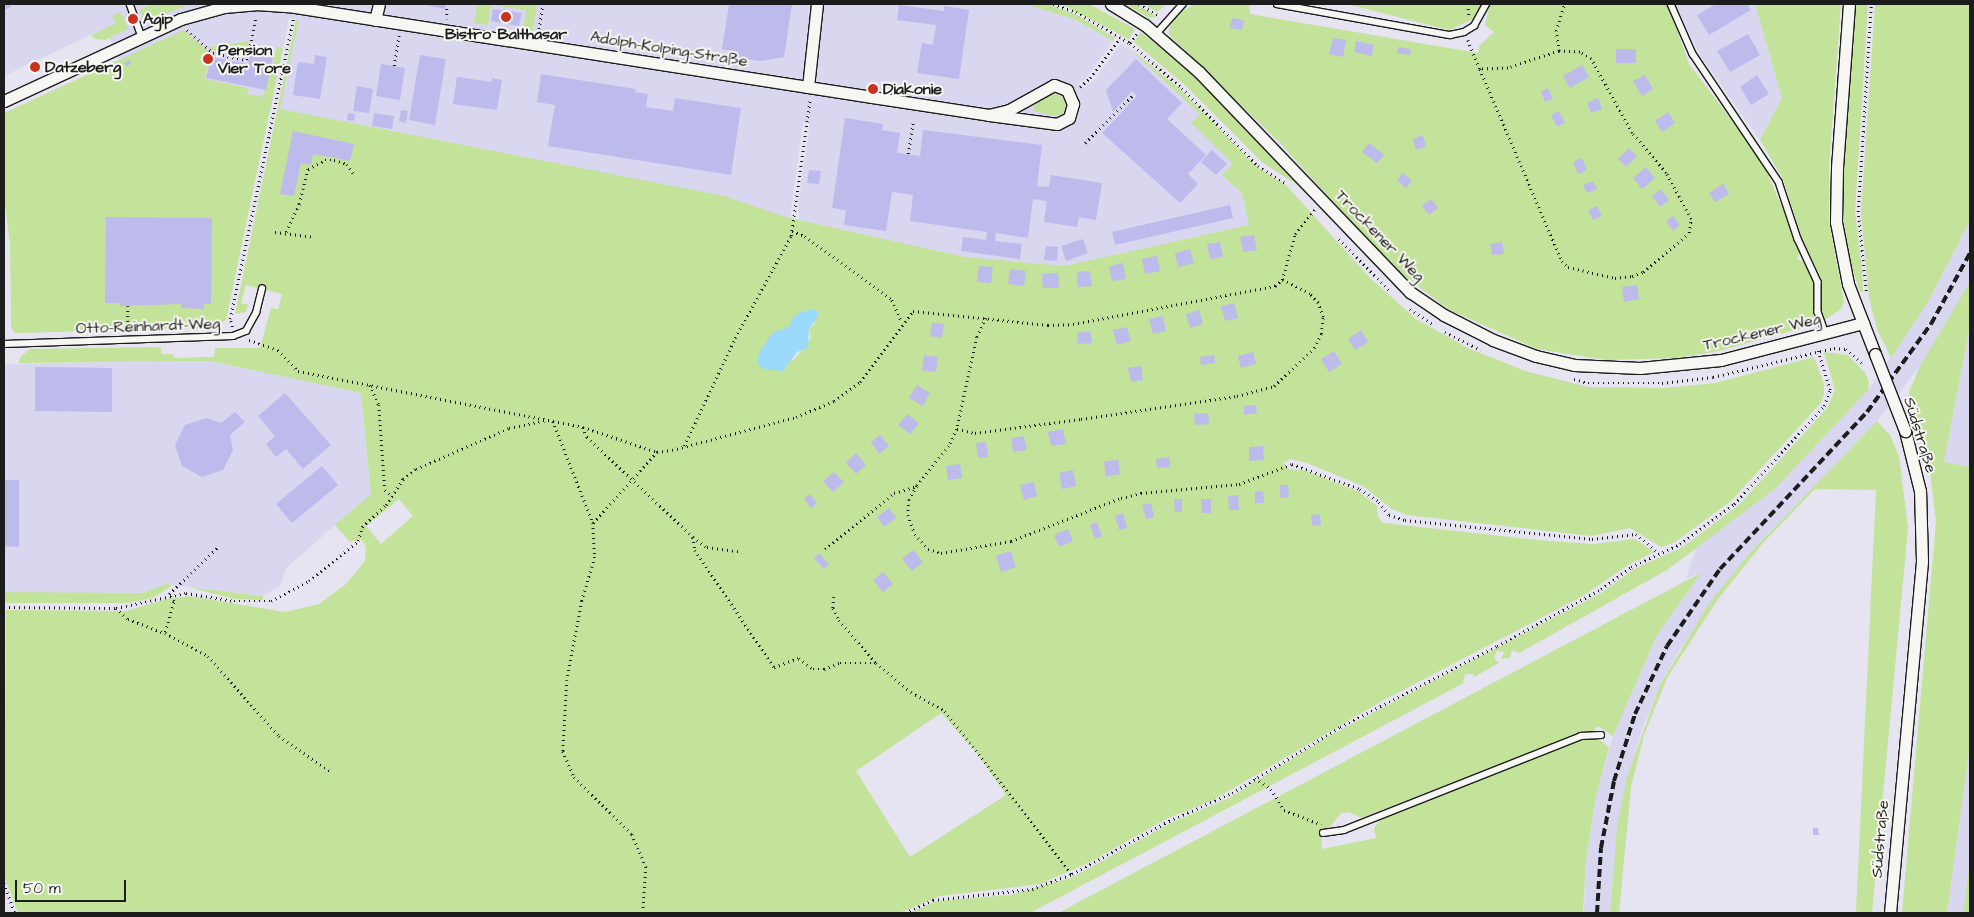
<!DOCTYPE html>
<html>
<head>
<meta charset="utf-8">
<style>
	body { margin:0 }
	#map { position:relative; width:1974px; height:917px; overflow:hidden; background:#e5e4f0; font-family:"Architects Daughter",sans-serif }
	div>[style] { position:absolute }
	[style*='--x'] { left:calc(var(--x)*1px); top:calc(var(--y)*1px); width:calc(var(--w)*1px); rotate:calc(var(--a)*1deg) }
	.built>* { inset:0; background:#d9d7ef }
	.green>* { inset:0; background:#c3e29a }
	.water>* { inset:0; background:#9cdafd }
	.building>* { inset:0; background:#bdbaec }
	.path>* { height:2.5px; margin-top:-1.25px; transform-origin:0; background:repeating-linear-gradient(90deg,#1c1c1c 0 1px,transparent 0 5px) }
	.roads { filter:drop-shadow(1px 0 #1c1c1c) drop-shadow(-1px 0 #1c1c1c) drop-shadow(0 1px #1c1c1c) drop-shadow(0 -1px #1c1c1c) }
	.service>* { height:5.5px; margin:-2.75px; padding:0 2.75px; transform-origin:2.75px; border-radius:2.75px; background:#f6f6f2 }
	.minor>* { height:11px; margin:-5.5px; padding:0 5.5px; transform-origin:5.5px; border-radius:5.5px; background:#f6f6f2 }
	.rail>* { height:4px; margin-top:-2px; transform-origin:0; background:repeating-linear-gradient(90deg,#1c1c1c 0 8px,transparent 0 12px) }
	.bridges { filter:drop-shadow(1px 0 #1c1c1c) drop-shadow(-1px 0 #1c1c1c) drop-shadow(0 1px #1c1c1c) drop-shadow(0 -1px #1c1c1c) }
	.minor-bridge>* { height:11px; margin:-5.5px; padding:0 5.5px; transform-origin:5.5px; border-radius:5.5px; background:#f6f6f2 }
	.dots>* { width:14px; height:14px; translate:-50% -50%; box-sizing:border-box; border:2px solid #f6f6f2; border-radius:50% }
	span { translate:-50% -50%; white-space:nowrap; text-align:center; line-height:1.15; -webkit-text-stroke:4px #f6f6f2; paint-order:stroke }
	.poi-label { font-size:16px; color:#1c1c1c; font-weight:700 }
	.left { translate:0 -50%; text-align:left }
	.street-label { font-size:16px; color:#1c1c1c }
	.frame { position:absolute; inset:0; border:5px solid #1c1c1c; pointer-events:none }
	.scale { position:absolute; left:15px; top:880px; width:111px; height:22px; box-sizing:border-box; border:2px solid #1c1c1c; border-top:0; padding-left:6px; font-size:15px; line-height:18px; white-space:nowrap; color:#1c1c1c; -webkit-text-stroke:4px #f6f6f2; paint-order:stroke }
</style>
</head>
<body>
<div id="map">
	<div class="built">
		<div style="clip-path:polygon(4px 4px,1024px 4px,1074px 19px,1113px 41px,1087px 77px,1079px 83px,1082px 89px,1094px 80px,1121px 44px,1146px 62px,1200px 114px,1192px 123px,1233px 164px,1223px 175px,1242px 193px,1249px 225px,1064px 266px,965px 257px,799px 220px,798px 204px,810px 123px,803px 122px,790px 218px,280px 109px,298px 19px,289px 18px,271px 110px,124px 70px,105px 28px,4px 76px)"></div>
		<div style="clip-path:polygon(1675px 4px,1755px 4px,1782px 98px,1760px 140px,1701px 57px)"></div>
		<div style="clip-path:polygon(1970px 220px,1970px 282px,1920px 366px,1877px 421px,1748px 555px,1680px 649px,1660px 685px,1639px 738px,1617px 826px,1610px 913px,1584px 913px,1586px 860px,1596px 796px,1613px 736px,1657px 635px,1700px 574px,1686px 578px,1697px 546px,1776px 488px,1868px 390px,1928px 302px)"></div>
		<div style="clip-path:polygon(1970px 325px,1970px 467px,1944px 462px)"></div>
		<div style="clip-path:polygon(210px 361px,361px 393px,371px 494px,286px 568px,281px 585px,263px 596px,166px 584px,142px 593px,4px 594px,4px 364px)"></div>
		<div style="clip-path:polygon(1970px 745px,1970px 913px,1947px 913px)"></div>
	</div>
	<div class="green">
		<div style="clip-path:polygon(154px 4px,191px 4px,144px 22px,140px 9px)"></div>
		<div style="clip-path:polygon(477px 4px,537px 4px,533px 32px,523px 31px,526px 10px,491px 5px,488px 25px,474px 23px)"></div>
		<div style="clip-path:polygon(1024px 4px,1046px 4px,1075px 14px,1115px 38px,1113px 41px,1074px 19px)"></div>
		<div style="clip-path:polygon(1061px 4px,1089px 4px,1135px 29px,1129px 39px)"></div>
		<div style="clip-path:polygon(1125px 4px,1136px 4px,1157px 17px,1149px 18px)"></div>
		<div style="clip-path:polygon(1144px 4px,1165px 4px,1165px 5px,1157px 12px)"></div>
		<div style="clip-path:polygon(1194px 4px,1249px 4px,1250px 14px,1478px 53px,1479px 46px,1494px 32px,1485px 25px,1490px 4px,1668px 4px,1689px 64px,1761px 159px,1801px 251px,1797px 259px,1807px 264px,1815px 283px,1813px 315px,1817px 324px,1719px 351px,1675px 358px,1606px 360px,1537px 349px,1448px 309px,1389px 264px,1280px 143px,1169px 35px,1169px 28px,1177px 15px)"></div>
		<div style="clip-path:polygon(1347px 4px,1482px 4px,1475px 18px,1449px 30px)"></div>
		<div style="clip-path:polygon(1755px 4px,1841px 4px,1829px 166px,1829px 222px,1844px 302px,1841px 309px,1825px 320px,1822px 311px,1822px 280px,1802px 238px,1783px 179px,1760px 140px,1782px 98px)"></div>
		<div style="clip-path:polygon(1855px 4px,1868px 4px,1855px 212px,1862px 270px,1863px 291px,1860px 293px,1849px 257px,1844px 223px,1843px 169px)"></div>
		<div style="clip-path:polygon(1875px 4px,1970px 4px,1970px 220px,1928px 302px,1891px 358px,1877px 329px,1869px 298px,1861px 212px)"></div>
		<div style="clip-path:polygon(118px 13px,122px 14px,128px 29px,105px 40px,95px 39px,91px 35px,116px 23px,112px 16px)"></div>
		<div style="clip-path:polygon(evenodd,296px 19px,299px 19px,280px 109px,724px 196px,786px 217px,965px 257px,1064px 266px,1249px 225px,1242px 193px,1222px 175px,1233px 164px,1191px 123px,1200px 114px,1122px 42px,1180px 89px,1257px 167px,1286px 185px,1370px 278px,1416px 319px,1468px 348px,1525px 371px,1588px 387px,1665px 388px,1715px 383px,1814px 357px,1824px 384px,1824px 395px,1820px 404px,1731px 501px,1675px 542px,1661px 547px,1630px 528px,1591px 536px,1407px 515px,1392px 509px,1363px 486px,1307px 463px,1291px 459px,1283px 463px,1288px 469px,1304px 470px,1359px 492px,1377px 506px,1378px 517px,1383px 523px,1537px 540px,1593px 544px,1635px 539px,1654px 552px,1628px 565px,1583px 596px,1382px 701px,1213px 800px,1166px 819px,1090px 862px,1040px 884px,940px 896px,899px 913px,18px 913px,4px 875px,6px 610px,126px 611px,167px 599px,189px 596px,285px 612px,319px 604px,346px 584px,365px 561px,366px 547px,361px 539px,350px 542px,335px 525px,371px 494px,361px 393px,210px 361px,19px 363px,20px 357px,30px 349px,161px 347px,161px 354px,172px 354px,175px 358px,214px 357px,215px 348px,260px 348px,271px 308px,278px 309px,282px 294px,246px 285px,241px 303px,248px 305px,246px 312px,235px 314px,296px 19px,816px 322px,809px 329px,811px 338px,793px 361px,772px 333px,816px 322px,296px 19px,399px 499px,413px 516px,381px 544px,366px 526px,399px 499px,296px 19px,941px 713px,976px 752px,1006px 795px,910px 857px,856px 771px,941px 713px)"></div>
		<div style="clip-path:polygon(184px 30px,210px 53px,205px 79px,248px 88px,247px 94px,263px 97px,277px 47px,283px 48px,226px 320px,211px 328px,15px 333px,11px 328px,10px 244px,4px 195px,4px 113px)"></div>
		<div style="clip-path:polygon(1141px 32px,1195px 77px,1302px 188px,1263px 163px,1185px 85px,1134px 42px)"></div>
		<div style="clip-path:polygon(249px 41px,246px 58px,213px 51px,208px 47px)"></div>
		<div style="clip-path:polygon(1054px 92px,1064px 99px,1066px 107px,1062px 114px,1054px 116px,1033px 111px,1036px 102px)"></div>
		<div style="clip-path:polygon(1970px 282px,1970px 325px,1944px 462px,1970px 467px,1970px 745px,1947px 913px,1902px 913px,1936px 521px,1929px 464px,1909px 392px,1920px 366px)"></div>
		<div style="clip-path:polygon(1824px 352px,1848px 355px,1865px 373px,1869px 382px,1868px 390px,1776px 488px,1667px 570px,1519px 653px,1512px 650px,1510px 658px,1501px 659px,1504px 652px,1497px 651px,1494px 658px,1499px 663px,1474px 677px,1473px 674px,1465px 674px,1463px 683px,1447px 692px,1030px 913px,910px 913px,936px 901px,1011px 895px,1073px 877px,1171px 823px,1229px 798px,1329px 736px,1603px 592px,1634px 569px,1683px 547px,1740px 504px,1827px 408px,1835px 390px)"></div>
		<div style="clip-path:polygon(1877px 421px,1890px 435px,1899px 456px,1908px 528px,1872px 913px,1856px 913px,1876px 490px,1815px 489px,1763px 543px,1718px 599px,1667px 678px,1644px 735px,1631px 787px,1619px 913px,1610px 913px,1617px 826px,1627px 777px,1660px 685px,1710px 602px,1748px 555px)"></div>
		<div style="clip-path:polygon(1701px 573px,1657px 635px,1613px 736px,1598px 726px,1592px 732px,1580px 733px,1361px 818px,1349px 812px,1341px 813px,1329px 828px,1321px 829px,1322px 849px,1376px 838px,1374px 828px,1381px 819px,1582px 740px,1600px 740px,1609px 747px,1596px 796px,1586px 860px,1583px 913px,1058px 913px)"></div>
		<div style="clip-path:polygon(166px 584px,173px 585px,153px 598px,127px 603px,4px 603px,5px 592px,142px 593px)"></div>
		<div style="clip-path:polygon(188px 587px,263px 596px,263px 600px,234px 599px)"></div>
		<div style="clip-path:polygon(1970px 859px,1970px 913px,1963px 913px)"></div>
	</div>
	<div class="water">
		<div style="clip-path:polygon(814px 309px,819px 314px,809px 329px,808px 348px,797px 352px,783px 371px,764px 369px,757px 364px,759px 353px,772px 333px,789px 327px,793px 317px,801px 312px)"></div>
	</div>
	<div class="building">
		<div style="clip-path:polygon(4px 4px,10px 4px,11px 7px,4px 10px)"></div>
		<div style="clip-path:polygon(420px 4px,446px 4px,445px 9px)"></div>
		<div style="clip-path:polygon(729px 4px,792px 4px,784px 57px,761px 61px,737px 58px,738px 52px,722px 49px)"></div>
		<div style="clip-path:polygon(1716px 4px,1747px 4px,1751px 10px,1709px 35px,1697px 15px)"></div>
		<div style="clip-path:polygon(899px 5px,944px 11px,944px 6px,969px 10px,959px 79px,917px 73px,922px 43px,933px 45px,936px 25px,897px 20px)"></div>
		<div style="clip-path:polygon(493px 9px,522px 13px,519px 26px,491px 21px)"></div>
		<div style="clip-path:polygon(1232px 18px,1244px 20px,1242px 30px,1230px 28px)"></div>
		<div style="clip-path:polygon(1748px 34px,1760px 55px,1730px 72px,1717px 51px)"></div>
		<div style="clip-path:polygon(1333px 38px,1346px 40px,1343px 57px,1329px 54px)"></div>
		<div style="clip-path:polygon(1356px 41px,1374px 45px,1372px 56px,1354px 52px)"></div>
		<div style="clip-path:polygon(1398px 47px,1411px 49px,1410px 55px,1397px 53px)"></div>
		<div style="clip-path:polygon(1616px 49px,1636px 49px,1636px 63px,1616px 63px)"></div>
		<div style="clip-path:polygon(251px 52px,273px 56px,266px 90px,206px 78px,211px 57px,248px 64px)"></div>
		<div style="clip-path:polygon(315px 55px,327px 57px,320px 99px,293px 95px,298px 62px,314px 64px)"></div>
		<div style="clip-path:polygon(420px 55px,446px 59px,435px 125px,409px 120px)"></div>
		<div style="clip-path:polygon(1136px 59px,1182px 103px,1167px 119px,1206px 155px,1188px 174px,1198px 184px,1180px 203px,1102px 133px,1137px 96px,1132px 91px,1113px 112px,1106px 90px)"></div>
		<div style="clip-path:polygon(130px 60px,131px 64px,126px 66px,124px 63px)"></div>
		<div style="clip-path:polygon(381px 64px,405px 68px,400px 100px,376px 96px)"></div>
		<div style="clip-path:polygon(1582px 65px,1589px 77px,1570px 88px,1563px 76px)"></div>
		<div style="clip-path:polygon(541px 74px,636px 89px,635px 92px,648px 94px,646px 107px,673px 111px,675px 98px,741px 108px,731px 175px,548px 146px,555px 105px,537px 102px)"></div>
		<div style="clip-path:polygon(1645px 75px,1653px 89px,1642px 96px,1633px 81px)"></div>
		<div style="clip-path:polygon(1757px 75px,1769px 94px,1751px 105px,1740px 87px)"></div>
		<div style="clip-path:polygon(457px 77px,492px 82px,492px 78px,502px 80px,497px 110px,453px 104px)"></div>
		<div style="clip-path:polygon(357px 86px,373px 89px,369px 113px,353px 111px)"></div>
		<div style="clip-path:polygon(1548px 88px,1553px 99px,1545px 102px,1541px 91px)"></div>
		<div style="clip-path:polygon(1598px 98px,1602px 109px,1591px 113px,1587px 103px)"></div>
		<div style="clip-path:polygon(401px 110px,408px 111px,406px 123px,399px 121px)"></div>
		<div style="clip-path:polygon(1559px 111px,1565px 123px,1557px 127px,1551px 115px)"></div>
		<div style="clip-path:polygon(1668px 112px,1675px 123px,1662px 132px,1655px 121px)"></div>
		<div style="clip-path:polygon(348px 113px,355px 114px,354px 121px,347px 120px)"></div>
		<div style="clip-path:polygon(374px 113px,394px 116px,392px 129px,372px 126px)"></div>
		<div style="clip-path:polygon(845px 118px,883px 124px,882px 130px,900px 133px,897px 153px,920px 156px,923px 130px,1042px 145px,1037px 186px,1049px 187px,1051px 175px,1102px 183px,1096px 220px,1079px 217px,1077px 227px,1044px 222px,1047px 201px,1033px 199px,1028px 238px,996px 233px,995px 241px,1022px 244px,1020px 259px,961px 251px,963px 237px,986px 240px,987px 232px,910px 221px,913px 195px,892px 192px,886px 231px,844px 225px,846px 210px,832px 208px)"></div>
		<div style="clip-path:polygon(293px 131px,354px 144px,350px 161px,313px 154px,311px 165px,301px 163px,294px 196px,280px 194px)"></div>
		<div style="clip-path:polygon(1423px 135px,1426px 146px,1416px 150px,1413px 139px)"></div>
		<div style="clip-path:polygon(1369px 143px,1384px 155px,1377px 163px,1362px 152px)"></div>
		<div style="clip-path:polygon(1629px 148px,1637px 156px,1626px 167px,1618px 159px)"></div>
		<div style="clip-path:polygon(1212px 150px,1227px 164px,1216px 175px,1201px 162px)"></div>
		<div style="clip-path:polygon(1582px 158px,1587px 170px,1578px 174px,1573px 162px)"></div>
		<div style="clip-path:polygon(1646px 167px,1655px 178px,1642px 189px,1633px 178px)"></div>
		<div style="clip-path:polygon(809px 170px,821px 171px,819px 184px,807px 183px)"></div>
		<div style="clip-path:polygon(1403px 173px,1412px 181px,1406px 188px,1397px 180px)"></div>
		<div style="clip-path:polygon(1593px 181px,1597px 189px,1587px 193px,1583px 185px)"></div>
		<div style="clip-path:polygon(1723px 184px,1729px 194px,1715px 202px,1709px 193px)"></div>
		<div style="clip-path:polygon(1661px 189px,1669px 200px,1660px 207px,1652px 196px)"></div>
		<div style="clip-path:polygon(1431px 199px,1438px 208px,1429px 215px,1422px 206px)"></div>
		<div style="clip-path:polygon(1230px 205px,1233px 218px,1115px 245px,1112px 232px)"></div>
		<div style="clip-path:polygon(1597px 206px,1602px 216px,1593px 220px,1588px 210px)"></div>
		<div style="clip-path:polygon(1673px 216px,1680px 225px,1673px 231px,1666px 221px)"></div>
		<div style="clip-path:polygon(106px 217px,212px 218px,211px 304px,204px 304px,204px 309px,181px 308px,181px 304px,120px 306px,120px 303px,105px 303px)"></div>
		<div style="clip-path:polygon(1254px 235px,1257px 250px,1243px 252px,1240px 237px)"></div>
		<div style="clip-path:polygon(1083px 239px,1088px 253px,1066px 261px,1061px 246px)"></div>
		<div style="clip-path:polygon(1220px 242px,1223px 257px,1210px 259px,1207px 244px)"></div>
		<div style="clip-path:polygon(1502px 242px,1504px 254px,1492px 255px,1490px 244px)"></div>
		<div style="clip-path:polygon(1046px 246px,1058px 247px,1057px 261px,1044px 260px)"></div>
		<div style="clip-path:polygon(1190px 249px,1194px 263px,1178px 267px,1175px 253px)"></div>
		<div style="clip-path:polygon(1157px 256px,1160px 271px,1145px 274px,1142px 259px)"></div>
		<div style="clip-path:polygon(1123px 263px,1126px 279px,1112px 281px,1109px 266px)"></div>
		<div style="clip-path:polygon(979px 266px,993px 267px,991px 283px,977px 282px)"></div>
		<div style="clip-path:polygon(1010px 269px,1026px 271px,1024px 286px,1008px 284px)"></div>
		<div style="clip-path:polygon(1090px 271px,1092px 286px,1078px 287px,1077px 272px)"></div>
		<div style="clip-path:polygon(1058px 273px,1059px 288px,1043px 288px,1042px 274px)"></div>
		<div style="clip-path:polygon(1637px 285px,1639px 299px,1624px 302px,1622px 287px)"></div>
		<div style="clip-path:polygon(1234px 303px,1238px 318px,1225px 321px,1221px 306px)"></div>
		<div style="clip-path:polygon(1199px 310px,1203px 324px,1190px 328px,1186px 314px)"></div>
		<div style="clip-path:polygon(1163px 316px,1166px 331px,1153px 334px,1149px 319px)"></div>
		<div style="clip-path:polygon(932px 323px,944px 324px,942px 338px,930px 336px)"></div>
		<div style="clip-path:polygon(1127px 327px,1131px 341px,1117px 345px,1113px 330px)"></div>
		<div style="clip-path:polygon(1361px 330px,1368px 342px,1355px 350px,1348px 339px)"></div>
		<div style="clip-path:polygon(1090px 331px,1092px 343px,1078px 344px,1077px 333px)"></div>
		<div style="clip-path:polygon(1334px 351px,1342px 364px,1329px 372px,1321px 359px)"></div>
		<div style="clip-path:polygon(1253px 352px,1256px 364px,1241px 368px,1238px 356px)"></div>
		<div style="clip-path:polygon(924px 355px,938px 357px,936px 372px,922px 370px)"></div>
		<div style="clip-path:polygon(1214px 355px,1215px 363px,1201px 365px,1200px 357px)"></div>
		<div style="clip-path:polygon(1141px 366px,1143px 380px,1131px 382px,1128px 368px)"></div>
		<div style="clip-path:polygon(35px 367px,112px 368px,112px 412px,35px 411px)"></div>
		<div style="clip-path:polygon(917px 385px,930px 393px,923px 406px,909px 398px)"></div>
		<div style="clip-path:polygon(285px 393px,331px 445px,303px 469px,286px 449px,276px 457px,266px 444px,275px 436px,258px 416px)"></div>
		<div style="clip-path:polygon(1256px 405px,1257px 413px,1244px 415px,1244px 406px)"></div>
		<div style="clip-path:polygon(235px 412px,245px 422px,230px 435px,233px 450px,223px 470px,202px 477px,182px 466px,175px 445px,185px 425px,207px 418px,221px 423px)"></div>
		<div style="clip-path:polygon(1208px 413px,1209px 424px,1195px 425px,1194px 414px)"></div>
		<div style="clip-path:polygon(907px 414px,919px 423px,910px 434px,898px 425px)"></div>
		<div style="clip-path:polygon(1063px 429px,1066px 444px,1051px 446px,1048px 432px)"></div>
		<div style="clip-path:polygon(880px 435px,889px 446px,879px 454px,871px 442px)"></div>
		<div style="clip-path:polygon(1024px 436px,1027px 450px,1013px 452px,1011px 438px)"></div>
		<div style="clip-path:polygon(986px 442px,988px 457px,978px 458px,976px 443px)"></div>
		<div style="clip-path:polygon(1263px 446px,1264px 460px,1249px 461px,1249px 447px)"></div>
		<div style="clip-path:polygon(856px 453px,866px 465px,856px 474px,846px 463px)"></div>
		<div style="clip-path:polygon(1170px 457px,1170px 467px,1157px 468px,1156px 459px)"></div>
		<div style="clip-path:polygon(1118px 459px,1120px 474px,1106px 477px,1104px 462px)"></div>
		<div style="clip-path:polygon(960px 464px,962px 478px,948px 480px,946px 466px)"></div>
		<div style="clip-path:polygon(322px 466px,338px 485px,292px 523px,276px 504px)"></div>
		<div style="clip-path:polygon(1073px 470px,1076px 486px,1062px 489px,1059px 473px)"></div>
		<div style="clip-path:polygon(834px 472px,844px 482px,833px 492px,823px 481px)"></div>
		<div style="clip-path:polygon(4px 480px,19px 480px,19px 547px,4px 546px)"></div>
		<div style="clip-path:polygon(1034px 482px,1037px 496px,1024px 500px,1020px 485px)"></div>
		<div style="clip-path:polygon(1280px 485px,1288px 485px,1289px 497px,1280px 498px)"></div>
		<div style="clip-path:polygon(1263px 491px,1264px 503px,1255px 503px,1255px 492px)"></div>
		<div style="clip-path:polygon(810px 494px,817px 503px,811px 508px,804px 499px)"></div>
		<div style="clip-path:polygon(1238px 495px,1239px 510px,1229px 510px,1228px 496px)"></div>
		<div style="clip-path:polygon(1174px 499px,1182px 499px,1182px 512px,1175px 512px)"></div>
		<div style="clip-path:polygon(1201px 499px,1211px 499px,1211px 513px,1202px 513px)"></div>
		<div style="clip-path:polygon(1151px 503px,1154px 517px,1146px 519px,1142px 505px)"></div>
		<div style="clip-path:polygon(889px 508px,896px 518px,884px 527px,877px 517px)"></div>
		<div style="clip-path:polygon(1123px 513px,1127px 528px,1119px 530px,1115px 516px)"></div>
		<div style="clip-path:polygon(1320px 514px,1321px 525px,1312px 526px,1311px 515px)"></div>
		<div style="clip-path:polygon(1097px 522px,1102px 536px,1095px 539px,1090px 525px)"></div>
		<div style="clip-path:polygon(1068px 529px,1073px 541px,1059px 547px,1054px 535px)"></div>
		<div style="clip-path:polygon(913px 550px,923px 562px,912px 571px,902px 559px)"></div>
		<div style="clip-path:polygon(1011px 551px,1016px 567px,1001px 572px,996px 556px)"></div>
		<div style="clip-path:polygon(819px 553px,829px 564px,824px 569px,814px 558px)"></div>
		<div style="clip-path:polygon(883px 572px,893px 584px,883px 592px,873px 580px)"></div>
		<div style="clip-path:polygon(1813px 828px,1818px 828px,1819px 835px,1813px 835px)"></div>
	</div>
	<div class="path">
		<div style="--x:447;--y:4;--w:15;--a:90"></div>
		<div style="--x:1053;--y:4;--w:24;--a:19"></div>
		<div style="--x:1076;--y:12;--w:62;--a:29.9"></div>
		<div style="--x:1130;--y:43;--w:69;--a:40.9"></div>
		<div style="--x:1182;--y:88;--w:109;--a:45.7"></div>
		<div style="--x:1258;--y:166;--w:34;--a:32"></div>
		<div style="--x:1139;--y:4;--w:22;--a:30"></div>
		<div style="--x:1468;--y:4;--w:11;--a:85"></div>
		<div style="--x:187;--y:30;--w:35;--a:41"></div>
		<div style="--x:213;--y:53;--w:35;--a:12"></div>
		<div style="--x:247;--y:60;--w:45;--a:-78.4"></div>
		<div style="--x:538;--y:34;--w:30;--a:-81"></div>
		<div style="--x:1468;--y:40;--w:31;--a:68"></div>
		<div style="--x:1480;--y:69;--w:209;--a:66.9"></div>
		<div style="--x:1562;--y:261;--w:8;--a:45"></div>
		<div style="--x:1568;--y:267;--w:48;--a:13.2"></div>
		<div style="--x:1615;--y:278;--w:17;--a:-7"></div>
		<div style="--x:1632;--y:276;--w:12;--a:-20"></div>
		<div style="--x:1643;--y:272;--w:60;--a:-40.3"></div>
		<div style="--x:1689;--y:233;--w:14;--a:-82"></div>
		<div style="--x:1691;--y:219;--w:52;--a:-118.5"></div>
		<div style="--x:1666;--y:173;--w:52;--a:-130.4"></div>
		<div style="--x:1632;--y:133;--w:85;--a:-119"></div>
		<div style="--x:1591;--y:59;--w:13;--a:-148"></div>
		<div style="--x:1580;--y:52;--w:21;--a:-177"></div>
		<div style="--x:1559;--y:51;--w:54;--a:161.6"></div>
		<div style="--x:1508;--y:68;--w:28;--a:178"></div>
		<div style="--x:1130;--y:43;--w:11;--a:-56"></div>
		<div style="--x:1559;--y:51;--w:20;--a:-99"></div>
		<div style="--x:1556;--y:31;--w:28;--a:-73"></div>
		<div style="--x:394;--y:66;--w:31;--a:-81"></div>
		<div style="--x:1080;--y:87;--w:13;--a:-42"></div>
		<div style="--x:1090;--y:78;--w:50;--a:-53.1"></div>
		<div style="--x:1085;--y:143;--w:68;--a:-45"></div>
		<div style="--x:908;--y:154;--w:33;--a:-81"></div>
		<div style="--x:792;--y:231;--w:14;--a:21"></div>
		<div style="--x:805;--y:236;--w:108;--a:36.3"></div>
		<div style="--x:892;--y:300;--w:24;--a:66"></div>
		<div style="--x:275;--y:232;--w:40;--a:7.1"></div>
		<div style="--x:286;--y:232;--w:31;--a:-65"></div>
		<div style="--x:299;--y:204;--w:36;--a:-76"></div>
		<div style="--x:308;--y:169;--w:19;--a:-28"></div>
		<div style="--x:325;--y:160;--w:9;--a:0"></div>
		<div style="--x:334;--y:160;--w:14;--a:17"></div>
		<div style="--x:347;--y:164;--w:12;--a:55"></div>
		<div style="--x:1339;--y:239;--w:74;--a:45.5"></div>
		<div style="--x:1866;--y:291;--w:79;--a:-95.8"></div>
		<div style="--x:1858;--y:212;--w:208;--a:-86.4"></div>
		<div style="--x:128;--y:306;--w:24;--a:90"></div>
		<div style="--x:1410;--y:309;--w:27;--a:34"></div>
		<div style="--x:986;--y:318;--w:21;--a:115"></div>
		<div style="--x:977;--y:337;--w:94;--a:102.3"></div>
		<div style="--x:957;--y:429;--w:19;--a:115"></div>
		<div style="--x:949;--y:446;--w:51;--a:128.7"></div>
		<div style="--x:917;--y:486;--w:16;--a:120"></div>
		<div style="--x:909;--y:500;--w:15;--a:94"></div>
		<div style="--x:908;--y:515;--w:20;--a:70"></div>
		<div style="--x:915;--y:534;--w:20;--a:49"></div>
		<div style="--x:928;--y:549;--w:14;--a:17"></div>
		<div style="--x:941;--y:553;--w:71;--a:-9.7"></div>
		<div style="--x:1011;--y:541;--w:118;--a:-21.4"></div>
		<div style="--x:1121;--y:498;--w:21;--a:-14"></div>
		<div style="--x:1141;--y:493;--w:98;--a:-5.2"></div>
		<div style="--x:1239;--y:484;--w:57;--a:-20.7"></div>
		<div style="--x:1292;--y:464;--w:72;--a:20.2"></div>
		<div style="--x:1360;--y:489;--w:23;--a:34"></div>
		<div style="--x:1379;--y:502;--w:16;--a:52"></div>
		<div style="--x:1389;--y:515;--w:17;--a:17"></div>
		<div style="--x:1405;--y:520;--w:188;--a:5.8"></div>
		<div style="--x:1592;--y:539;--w:44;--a:-6.5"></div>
		<div style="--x:1636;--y:534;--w:30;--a:40"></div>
		<div style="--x:232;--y:327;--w:8;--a:-104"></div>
		<div style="--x:230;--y:319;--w:307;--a:-78.1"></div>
		<div style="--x:1445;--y:332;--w:40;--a:26.6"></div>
		<div style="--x:249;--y:340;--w:31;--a:19"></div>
		<div style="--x:278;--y:350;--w:29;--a:46"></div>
		<div style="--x:298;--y:371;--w:290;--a:11.1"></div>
		<div style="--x:583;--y:427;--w:78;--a:18.7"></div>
		<div style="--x:657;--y:452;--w:15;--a:-8"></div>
		<div style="--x:672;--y:450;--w:128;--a:-14.9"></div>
		<div style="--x:796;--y:417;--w:41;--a:-22.8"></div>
		<div style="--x:834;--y:401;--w:32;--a:-36"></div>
		<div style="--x:860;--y:382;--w:89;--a:-53.3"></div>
		<div style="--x:913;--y:311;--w:136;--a:5.9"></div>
		<div style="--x:1048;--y:325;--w:25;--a:-2"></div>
		<div style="--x:1073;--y:324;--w:206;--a:-10.7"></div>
		<div style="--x:1275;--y:286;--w:9;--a:-41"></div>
		<div style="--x:1282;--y:280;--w:48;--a:-74.2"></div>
		<div style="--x:1295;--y:234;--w:32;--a:-51"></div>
		<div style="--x:1574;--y:379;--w:15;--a:16"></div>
		<div style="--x:1588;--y:383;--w:74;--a:0"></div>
		<div style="--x:1662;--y:383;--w:51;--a:-6.7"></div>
		<div style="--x:1713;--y:377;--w:124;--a:-13.5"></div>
		<div style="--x:1834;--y:348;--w:12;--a:5"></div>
		<div style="--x:1846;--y:349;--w:21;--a:41"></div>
		<div style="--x:370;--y:385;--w:22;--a:66"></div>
		<div style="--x:379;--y:405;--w:85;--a:86"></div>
		<div style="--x:385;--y:490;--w:8;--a:40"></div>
		<div style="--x:553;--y:421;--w:110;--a:68.6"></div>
		<div style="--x:593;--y:523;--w:34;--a:87"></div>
		<div style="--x:595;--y:557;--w:46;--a:106.5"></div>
		<div style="--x:582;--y:601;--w:80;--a:100.8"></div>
		<div style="--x:567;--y:680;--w:71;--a:93.2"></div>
		<div style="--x:563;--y:751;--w:28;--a:67"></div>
		<div style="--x:574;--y:777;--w:81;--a:44.5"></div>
		<div style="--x:632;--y:834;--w:36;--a:67"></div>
		<div style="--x:646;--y:867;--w:46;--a:93.7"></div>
		<div style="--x:583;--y:427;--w:11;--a:68"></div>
		<div style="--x:587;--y:437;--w:146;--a:43.3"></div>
		<div style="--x:693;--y:537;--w:17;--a:36"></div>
		<div style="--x:707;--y:547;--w:35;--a:8"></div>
		<div style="--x:957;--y:429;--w:18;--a:13"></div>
		<div style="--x:975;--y:433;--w:107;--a:-7.5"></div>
		<div style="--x:1081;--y:419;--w:158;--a:-8.4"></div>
		<div style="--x:1237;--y:396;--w:38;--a:-15"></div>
		<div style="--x:1274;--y:386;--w:55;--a:-43.5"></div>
		<div style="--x:1314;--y:348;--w:16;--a:-63"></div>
		<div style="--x:1321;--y:334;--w:17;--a:-83"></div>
		<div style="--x:1323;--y:317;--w:15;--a:-110"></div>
		<div style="--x:1318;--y:303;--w:12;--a:-132"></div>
		<div style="--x:1310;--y:294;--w:31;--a:-153"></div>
		<div style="--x:684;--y:446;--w:119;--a:-64.7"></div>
		<div style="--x:735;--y:338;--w:116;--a:-61.2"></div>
		<div style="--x:791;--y:236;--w:138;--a:-82.1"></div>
		<div style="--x:593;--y:523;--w:96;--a:-48"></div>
		<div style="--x:693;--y:537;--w:13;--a:81"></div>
		<div style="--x:695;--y:550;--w:141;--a:56"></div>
		<div style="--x:774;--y:667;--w:27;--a:-20"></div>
		<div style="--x:799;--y:658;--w:18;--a:38"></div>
		<div style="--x:813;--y:669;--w:11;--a:0"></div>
		<div style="--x:824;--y:669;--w:17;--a:-21"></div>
		<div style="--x:840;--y:663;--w:35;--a:0"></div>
		<div style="--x:825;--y:549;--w:89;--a:-39.1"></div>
		<div style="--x:894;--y:493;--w:24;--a:-17"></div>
		<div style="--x:834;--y:597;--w:11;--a:95"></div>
		<div style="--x:833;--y:608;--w:13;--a:63"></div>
		<div style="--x:839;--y:620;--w:57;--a:49.3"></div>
		<div style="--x:876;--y:663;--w:45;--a:39.6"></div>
		<div style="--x:911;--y:692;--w:39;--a:29"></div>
		<div style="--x:945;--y:711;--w:207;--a:52.1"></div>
		<div style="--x:4;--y:607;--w:112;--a:0.5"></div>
		<div style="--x:116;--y:608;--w:72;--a:-12.1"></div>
		<div style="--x:186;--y:593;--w:49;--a:9.5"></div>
		<div style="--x:234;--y:601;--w:37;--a:0"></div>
		<div style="--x:271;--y:601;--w:43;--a:-27.8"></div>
		<div style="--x:309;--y:581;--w:63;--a:-39.2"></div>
		<div style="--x:358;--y:541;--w:15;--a:-74"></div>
		<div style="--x:362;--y:527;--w:33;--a:-43"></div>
		<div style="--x:386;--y:505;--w:31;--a:-57"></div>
		<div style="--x:403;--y:479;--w:16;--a:-38"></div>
		<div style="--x:416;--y:469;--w:102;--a:-23.8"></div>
		<div style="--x:509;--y:428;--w:40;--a:-12"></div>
		<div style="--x:116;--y:608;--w:16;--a:43"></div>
		<div style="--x:128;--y:619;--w:40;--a:21"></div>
		<div style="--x:165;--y:633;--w:49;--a:28.1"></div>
		<div style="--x:208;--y:656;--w:107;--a:48.4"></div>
		<div style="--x:279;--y:736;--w:63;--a:34.7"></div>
		<div style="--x:165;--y:632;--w:32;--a:-74"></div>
		<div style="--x:174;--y:601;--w:9;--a:-126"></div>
		<div style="--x:169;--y:594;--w:69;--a:-43.8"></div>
		<div style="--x:1255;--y:778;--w:19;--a:35"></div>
		<div style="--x:1271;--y:789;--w:25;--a:58"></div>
		<div style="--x:1284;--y:810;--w:40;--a:21"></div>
		<div style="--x:4;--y:883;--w:32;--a:70"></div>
		<div style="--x:905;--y:913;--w:31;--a:-25"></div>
		<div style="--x:933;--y:900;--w:100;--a:-6.3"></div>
		<div style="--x:1032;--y:889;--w:43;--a:-20.6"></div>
		<div style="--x:1072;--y:874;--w:111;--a:-28.7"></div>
		<div style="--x:1169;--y:821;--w:69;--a:-24"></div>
		<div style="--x:1232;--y:793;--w:127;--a:-31.4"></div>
		<div style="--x:1340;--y:727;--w:177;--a:-27.3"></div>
		<div style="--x:1497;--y:646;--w:119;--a:-28.7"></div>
		<div style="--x:1601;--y:589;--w:37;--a:-36"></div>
		<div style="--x:1631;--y:567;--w:54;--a:-25.1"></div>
		<div style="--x:1680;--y:544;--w:67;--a:-36.5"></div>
		<div style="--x:1734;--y:504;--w:133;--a:-47.4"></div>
		<div style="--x:1824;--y:406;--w:17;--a:-69"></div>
		<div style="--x:1830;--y:390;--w:44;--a:-107.2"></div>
	</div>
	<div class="roads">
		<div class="service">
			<div style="--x:130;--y:4;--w:35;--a:70"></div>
			<div style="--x:1277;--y:4;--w:176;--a:10.2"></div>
			<div style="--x:1450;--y:35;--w:14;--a:-12"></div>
			<div style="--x:1464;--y:32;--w:12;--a:-31"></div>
			<div style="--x:1474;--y:26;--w:25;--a:-61"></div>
			<div style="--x:1671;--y:4;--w:55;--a:66.3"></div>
			<div style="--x:1693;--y:54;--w:154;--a:56.1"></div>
			<div style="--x:1779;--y:182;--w:60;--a:71.6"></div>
			<div style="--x:1798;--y:239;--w:47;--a:65.1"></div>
			<div style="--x:1818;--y:282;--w:30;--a:90"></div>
			<div style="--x:1818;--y:312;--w:23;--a:70"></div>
			<div style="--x:1156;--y:34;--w:40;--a:-48"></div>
			<div style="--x:4;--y:344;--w:229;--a:-2"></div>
			<div style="--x:233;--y:336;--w:14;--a:-21"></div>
			<div style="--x:246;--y:331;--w:21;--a:-61"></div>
			<div style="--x:256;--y:313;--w:25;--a:-76"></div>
			<div style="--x:1323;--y:833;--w:21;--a:-8"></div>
			<div style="--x:1344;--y:830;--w:255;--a:-21.6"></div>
			<div style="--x:1581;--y:736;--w:20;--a:-3"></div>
		</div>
		<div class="minor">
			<div style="--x:1111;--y:4;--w:40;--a:32"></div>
			<div style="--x:1145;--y:25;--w:72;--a:41"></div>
			<div style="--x:1199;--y:72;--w:305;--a:46.2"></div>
			<div style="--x:1410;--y:292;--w:41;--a:34.1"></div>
			<div style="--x:1444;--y:315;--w:55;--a:27"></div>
			<div style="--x:1493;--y:340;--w:46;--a:20.4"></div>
			<div style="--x:1536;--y:356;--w:39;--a:13"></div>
			<div style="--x:1574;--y:365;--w:66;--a:2.6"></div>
			<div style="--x:1640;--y:368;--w:81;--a:-5.6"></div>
			<div style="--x:1721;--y:360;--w:147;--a:-14.6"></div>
			<div style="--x:1849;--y:4;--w:165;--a:94.2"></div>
			<div style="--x:1837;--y:169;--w:53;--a:91.1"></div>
			<div style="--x:1836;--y:222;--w:63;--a:79"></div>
			<div style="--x:1848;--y:284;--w:75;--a:68.9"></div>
			<div style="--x:375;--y:20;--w:16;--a:-76"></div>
			<div style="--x:808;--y:87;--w:83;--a:-83.8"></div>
			<div style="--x:4;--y:101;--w:195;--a:-24.9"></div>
			<div style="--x:181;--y:19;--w:45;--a:-15.6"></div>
			<div style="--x:224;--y:7;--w:32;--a:-5"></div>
			<div style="--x:256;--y:4;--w:39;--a:4"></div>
			<div style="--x:295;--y:7;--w:584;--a:8.87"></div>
			<div style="--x:872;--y:97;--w:118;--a:8.7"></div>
			<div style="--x:989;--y:115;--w:69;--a:7.5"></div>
			<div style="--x:1057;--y:124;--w:13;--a:-27"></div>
			<div style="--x:1069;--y:118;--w:15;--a:-74"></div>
			<div style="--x:1073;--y:104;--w:15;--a:-113"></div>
			<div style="--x:1067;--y:90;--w:14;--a:-159"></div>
			<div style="--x:1054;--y:85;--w:51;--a:150.9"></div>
			<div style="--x:1009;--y:110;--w:21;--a:166"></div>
			<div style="--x:1890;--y:913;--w:353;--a:-84.8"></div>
			<div style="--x:1922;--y:561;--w:70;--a:-91.6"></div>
			<div style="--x:1920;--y:491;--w:62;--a:-104"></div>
		</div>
	</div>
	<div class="rail">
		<div style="--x:1597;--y:913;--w:65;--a:-86.5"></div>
		<div style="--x:1601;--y:848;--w:68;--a:-79"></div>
		<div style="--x:1614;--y:781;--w:70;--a:-72.6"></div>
		<div style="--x:1635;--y:714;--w:75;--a:-64.8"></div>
		<div style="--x:1667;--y:646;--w:93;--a:-55.5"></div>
		<div style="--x:1720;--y:569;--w:215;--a:-46.9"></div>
		<div style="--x:1867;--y:412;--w:109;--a:-54"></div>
		<div style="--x:1931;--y:324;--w:81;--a:-61.2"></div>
	</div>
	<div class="bridges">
		<div class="minor-bridge">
			<div style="--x:1875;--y:354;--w:83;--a:68.7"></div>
		</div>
	</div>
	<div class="dots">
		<div style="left:506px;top:17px;background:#c8321e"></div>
		<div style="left:133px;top:19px;background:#c8321e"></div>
		<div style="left:208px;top:59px;background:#c8321e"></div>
		<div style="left:35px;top:67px;background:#c8321e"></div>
		<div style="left:873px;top:89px;background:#c8321e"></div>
	</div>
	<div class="poi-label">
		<span class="left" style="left:143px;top:19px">Agip</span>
		<span style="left:506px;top:34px">Bistro Balthasar</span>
		<span class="left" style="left:218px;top:59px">Pension<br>Vier Tore</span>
		<span class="left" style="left:45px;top:67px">Datzeberg</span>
		<span class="left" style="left:883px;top:89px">Diakonie</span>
	</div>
	<div class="street-label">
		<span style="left:669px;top:49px;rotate:9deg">Adolph-Kolping-Straße</span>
		<span style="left:1380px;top:236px;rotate:46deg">Trockener Weg</span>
		<span style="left:148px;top:326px;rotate:-2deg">Otto-Reinhardt-Weg</span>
		<span style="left:1762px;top:332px;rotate:-13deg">Trockener Weg</span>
		<span style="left:1920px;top:435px;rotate:73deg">Südstraße</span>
		<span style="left:1880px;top:839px;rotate:-85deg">Südstraße</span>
	</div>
	<div class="frame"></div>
	<div class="scale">50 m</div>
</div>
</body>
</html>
